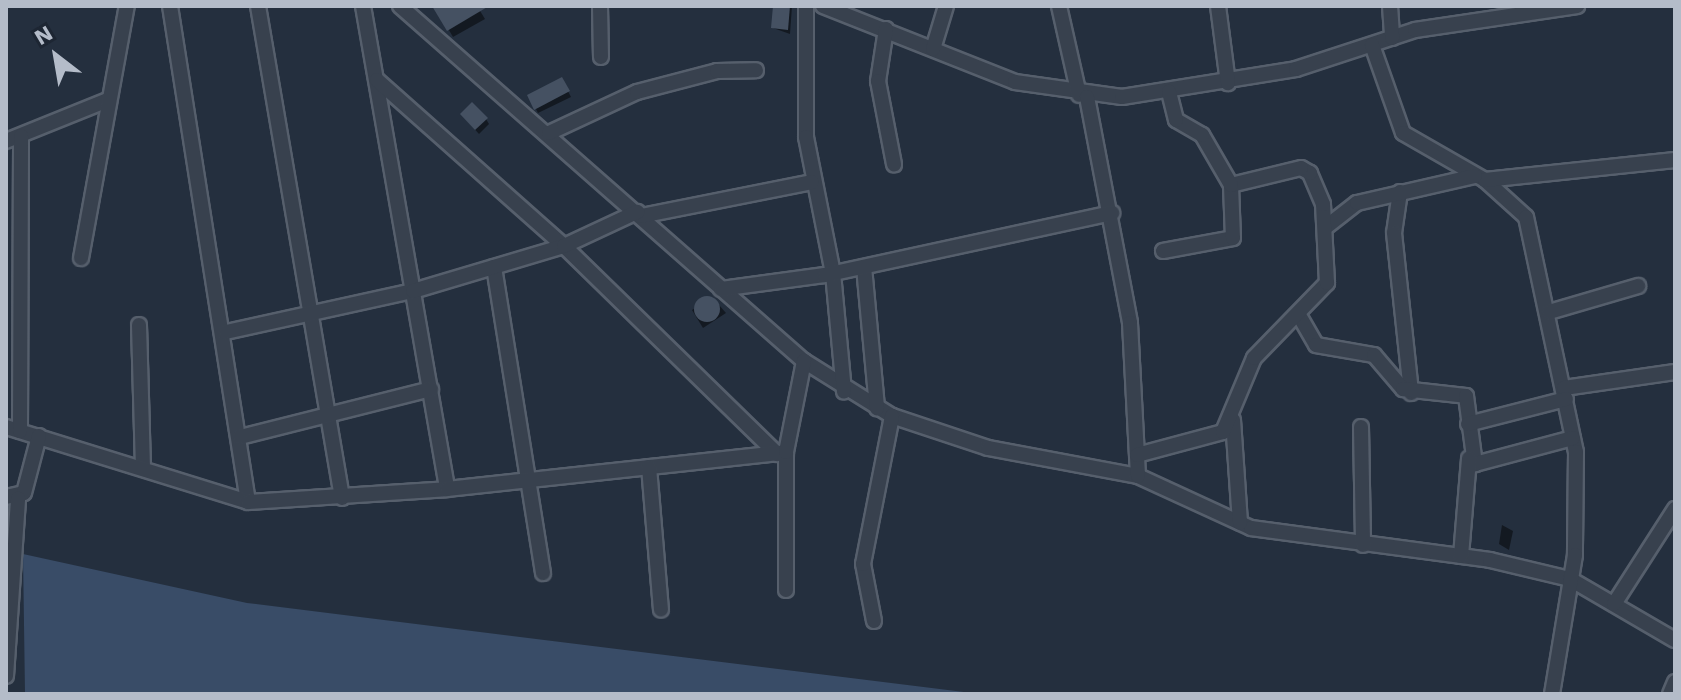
<!DOCTYPE html>
<html>
<head>
<meta charset="utf-8">
<style>
	body { margin:0 }
	#map { position:relative; width:1681px; height:700px; overflow:hidden; background:#242f3e; font-family:"Work Sans",sans-serif }
	div>[style] { position:absolute }
	[style*='--x'] { left:calc(var(--x)*1px); top:calc(var(--y)*1px); width:calc(var(--w)*1px); rotate:calc(var(--a)*1deg) }
	.water>* { inset:0; background:#394c67 }
	.shadow>* { inset:0; background:#0007 }
	.building>* { inset:0; background:#455162 }
	.round { border-radius:50% }
	.roads { filter:drop-shadow(2px 0 #565f6c) drop-shadow(-2px 0 #565f6c) drop-shadow(0 2px #565f6c) drop-shadow(0 -2px #565f6c) }
	.minor>* { height:14px; margin:-7px; padding:0 7px; transform-origin:7px; border-radius:7px; background:#38414e }
	span { translate:-50% -50%; white-space:nowrap; text-align:center; line-height:1.15; -webkit-text-stroke:6px #1d2633; paint-order:stroke }
	.frame { position:absolute; inset:0; border:8px solid #b4bcc9; pointer-events:none }
	.north { position:absolute; left:16px; top:16px; width:80px; height:80px; -webkit-text-stroke:6px #1d2633; paint-order:stroke; rotate:329deg; font-size:22px; font-weight:700; line-height:32px; text-align:center; color:#b4bcc9 }
	.north::after { content:''; display:block; margin:auto; width:28px; height:36px; background:#b4bcc9; clip-path:polygon(50% 0,100% 100%,50% 72%,0 100%) }
</style>
</head>
<body>
<div id="map">
	<div class="water">
		<div style="clip-path:polygon(23px 554px,247px 603px,980px 694px,25px 694px)"></div>
	</div>
	<div class="shadow">
		<div style="clip-path:polygon(435px 6px,477px 6px,485px 19px,453px 37px)"></div>
		<div style="clip-path:polygon(775px 6px,792px 6px,790px 34px,773px 28px)"></div>
		<div style="clip-path:polygon(562px 80px,571px 97px,538px 113px,529px 96px)"></div>
		<div style="clip-path:polygon(462px 115px,486px 119px,489px 124px,479px 134px)"></div>
		<div style="clip-path:polygon(712px 297px,726px 313px,703px 328px,692px 310px)"></div>
		<div style="clip-path:polygon(1502px 525px,1513px 531px,1509px 550px,1499px 544px)"></div>
	</div>
	<div class="building">
		<div style="clip-path:polygon(432px 6px,489px 6px,447px 31px)"></div>
		<div style="clip-path:polygon(773px 6px,790px 6px,788px 30px,771px 28px)"></div>
		<div style="clip-path:polygon(562px 77px,570px 91px,534px 110px,527px 95px)"></div>
		<div style="clip-path:polygon(472px 102px,488px 118px,475px 130px,460px 114px)"></div>
		<div class="round" style="left:694px;top:296px;width:26px;height:26px"></div>
	</div>
	<div class="roads">
		<div class="minor">
			<div style="--x:170;--y:6;--w:502;--a:81.06"></div>
			<div style="--x:258;--y:6;--w:499;--a:80.3"></div>
			<div style="--x:363;--y:6;--w:490;--a:80.1"></div>
			<div style="--x:400;--y:6;--w:538;--a:41.31"></div>
			<div style="--x:804;--y:361;--w:104;--a:32"></div>
			<div style="--x:892;--y:416;--w:101;--a:18.4"></div>
			<div style="--x:988;--y:448;--w:153;--a:10.6"></div>
			<div style="--x:1138;--y:476;--w:124;--a:24.7"></div>
			<div style="--x:1251;--y:528;--w:241;--a:7.6"></div>
			<div style="--x:1490;--y:560;--w:82;--a:13.4"></div>
			<div style="--x:1570;--y:579;--w:121;--a:30.2"></div>
			<div style="--x:600;--y:6;--w:51;--a:88.9"></div>
			<div style="--x:806;--y:6;--w:131;--a:90"></div>
			<div style="--x:806;--y:137;--w:139;--a:78.8"></div>
			<div style="--x:833;--y:273;--w:119;--a:84.7"></div>
			<div style="--x:823;--y:6;--w:206;--a:21.6"></div>
			<div style="--x:1015;--y:82;--w:108;--a:8"></div>
			<div style="--x:1122;--y:97;--w:176;--a:-9.1"></div>
			<div style="--x:1296;--y:69;--w:125;--a:-18.1"></div>
			<div style="--x:1415;--y:30;--w:164;--a:-8.4"></div>
			<div style="--x:1059;--y:6;--w:91;--a:77.3"></div>
			<div style="--x:1218;--y:6;--w:78;--a:82.6"></div>
			<div style="--x:1390;--y:6;--w:32;--a:86"></div>
			<div style="--x:886;--y:29;--w:53;--a:98.7"></div>
			<div style="--x:878;--y:81;--w:85;--a:79.1"></div>
			<div style="--x:1372;--y:45;--w:93;--a:70.6"></div>
			<div style="--x:1403;--y:133;--w:95;--a:29.8"></div>
			<div style="--x:1485;--y:180;--w:55;--a:42.1"></div>
			<div style="--x:1526;--y:217;--w:240;--a:78"></div>
			<div style="--x:1576;--y:452;--w:103;--a:90.6"></div>
			<div style="--x:1575;--y:555;--w:141;--a:99.4"></div>
			<div style="--x:933;--y:49;--w:45;--a:-73.2"></div>
			<div style="--x:377;--y:80;--w:250;--a:41.6"></div>
			<div style="--x:564;--y:246;--w:298;--a:44.3"></div>
			<div style="--x:1087;--y:97;--w:230;--a:79.2"></div>
			<div style="--x:1130;--y:323;--w:153;--a:87"></div>
			<div style="--x:549;--y:133;--w:97;--a:-25"></div>
			<div style="--x:637;--y:92;--w:83;--a:-14.7"></div>
			<div style="--x:717;--y:71;--w:39;--a:-1"></div>
			<div style="--x:6;--y:141;--w:110;--a:-21.9"></div>
			<div style="--x:1485;--y:180;--w:191;--a:-6"></div>
			<div style="--x:1400;--y:192;--w:41;--a:98.3"></div>
			<div style="--x:1394;--y:233;--w:161;--a:83.9"></div>
			<div style="--x:641;--y:216;--w:174;--a:-11.2"></div>
			<div style="--x:1326;--y:227;--w:39;--a:-38"></div>
			<div style="--x:1357;--y:203;--w:121;--a:-12.9"></div>
			<div style="--x:1163;--y:251;--w:71;--a:-10.5"></div>
			<div style="--x:1233;--y:238;--w:53;--a:-92.2"></div>
			<div style="--x:81;--y:258;--w:256;--a:-79.7"></div>
			<div style="--x:494;--y:267;--w:310;--a:80.9"></div>
			<div style="--x:864;--y:267;--w:142;--a:84.7"></div>
			<div style="--x:721;--y:289;--w:105;--a:-7.7"></div>
			<div style="--x:825;--y:275;--w:294;--a:-12.2"></div>
			<div style="--x:1549;--y:312;--w:93;--a:-16.3"></div>
			<div style="--x:1300;--y:317;--w:32;--a:60"></div>
			<div style="--x:1316;--y:345;--w:59;--a:9.8"></div>
			<div style="--x:1374;--y:355;--w:45;--a:49.5"></div>
			<div style="--x:1403;--y:389;--w:63;--a:6.3"></div>
			<div style="--x:1466;--y:396;--w:69;--a:82.5"></div>
			<div style="--x:1475;--y:464;--w:101;--a:-14.9"></div>
			<div style="--x:139;--y:325;--w:140;--a:88.4"></div>
			<div style="--x:226;--y:332;--w:191;--a:-12.4"></div>
			<div style="--x:413;--y:291;--w:158;--a:-16.6"></div>
			<div style="--x:564;--y:246;--w:81;--a:-25"></div>
			<div style="--x:1564;--y:388;--w:112;--a:-8.2"></div>
			<div style="--x:1233;--y:420;--w:103;--a:86.1"></div>
			<div style="--x:1468;--y:424;--w:101;--a:-14.3"></div>
			<div style="--x:6;--y:427;--w:253;--a:17.2"></div>
			<div style="--x:248;--y:502;--w:199;--a:-3.7"></div>
			<div style="--x:447;--y:489;--w:341;--a:-6.2"></div>
			<div style="--x:1361;--y:427;--w:118;--a:89"></div>
			<div style="--x:20;--y:431;--w:295;--a:-89.8"></div>
			<div style="--x:240;--y:437;--w:197;--a:-14.1"></div>
			<div style="--x:1137;--y:455;--w:89;--a:-15"></div>
			<div style="--x:1223;--y:432;--w:80;--a:-67.3"></div>
			<div style="--x:1254;--y:358;--w:105;--a:-45.8"></div>
			<div style="--x:1327;--y:283;--w:79;--a:-92.9"></div>
			<div style="--x:1323;--y:204;--w:34;--a:-113"></div>
			<div style="--x:1310;--y:173;--w:10;--a:-151"></div>
			<div style="--x:1301;--y:168;--w:72;--a:166.3"></div>
			<div style="--x:1231;--y:185;--w:58;--a:-120.1"></div>
			<div style="--x:1202;--y:135;--w:30;--a:-150"></div>
			<div style="--x:1176;--y:120;--w:29;--a:-104"></div>
			<div style="--x:649;--y:467;--w:143;--a:85.2"></div>
			<div style="--x:6;--y:497;--w:18;--a:-13"></div>
			<div style="--x:24;--y:493;--w:59;--a:-75.3"></div>
			<div style="--x:1461;--y:556;--w:98;--a:-85.3"></div>
			<div style="--x:786;--y:590;--w:138;--a:-90"></div>
			<div style="--x:786;--y:452;--w:93;--a:-78.8"></div>
			<div style="--x:1614;--y:604;--w:113;--a:-57.3"></div>
			<div style="--x:874;--y:621;--w:58;--a:-100.9"></div>
			<div style="--x:863;--y:564;--w:151;--a:-78.9"></div>
			<div style="--x:6;--y:676;--w:178;--a:-86.1"></div>
			<div style="--x:1670;--y:694;--w:13;--a:-67"></div>
		</div>
	</div>
	<div class="frame"></div>
	<div class="north">N</div>
</div>
</body>
</html>
